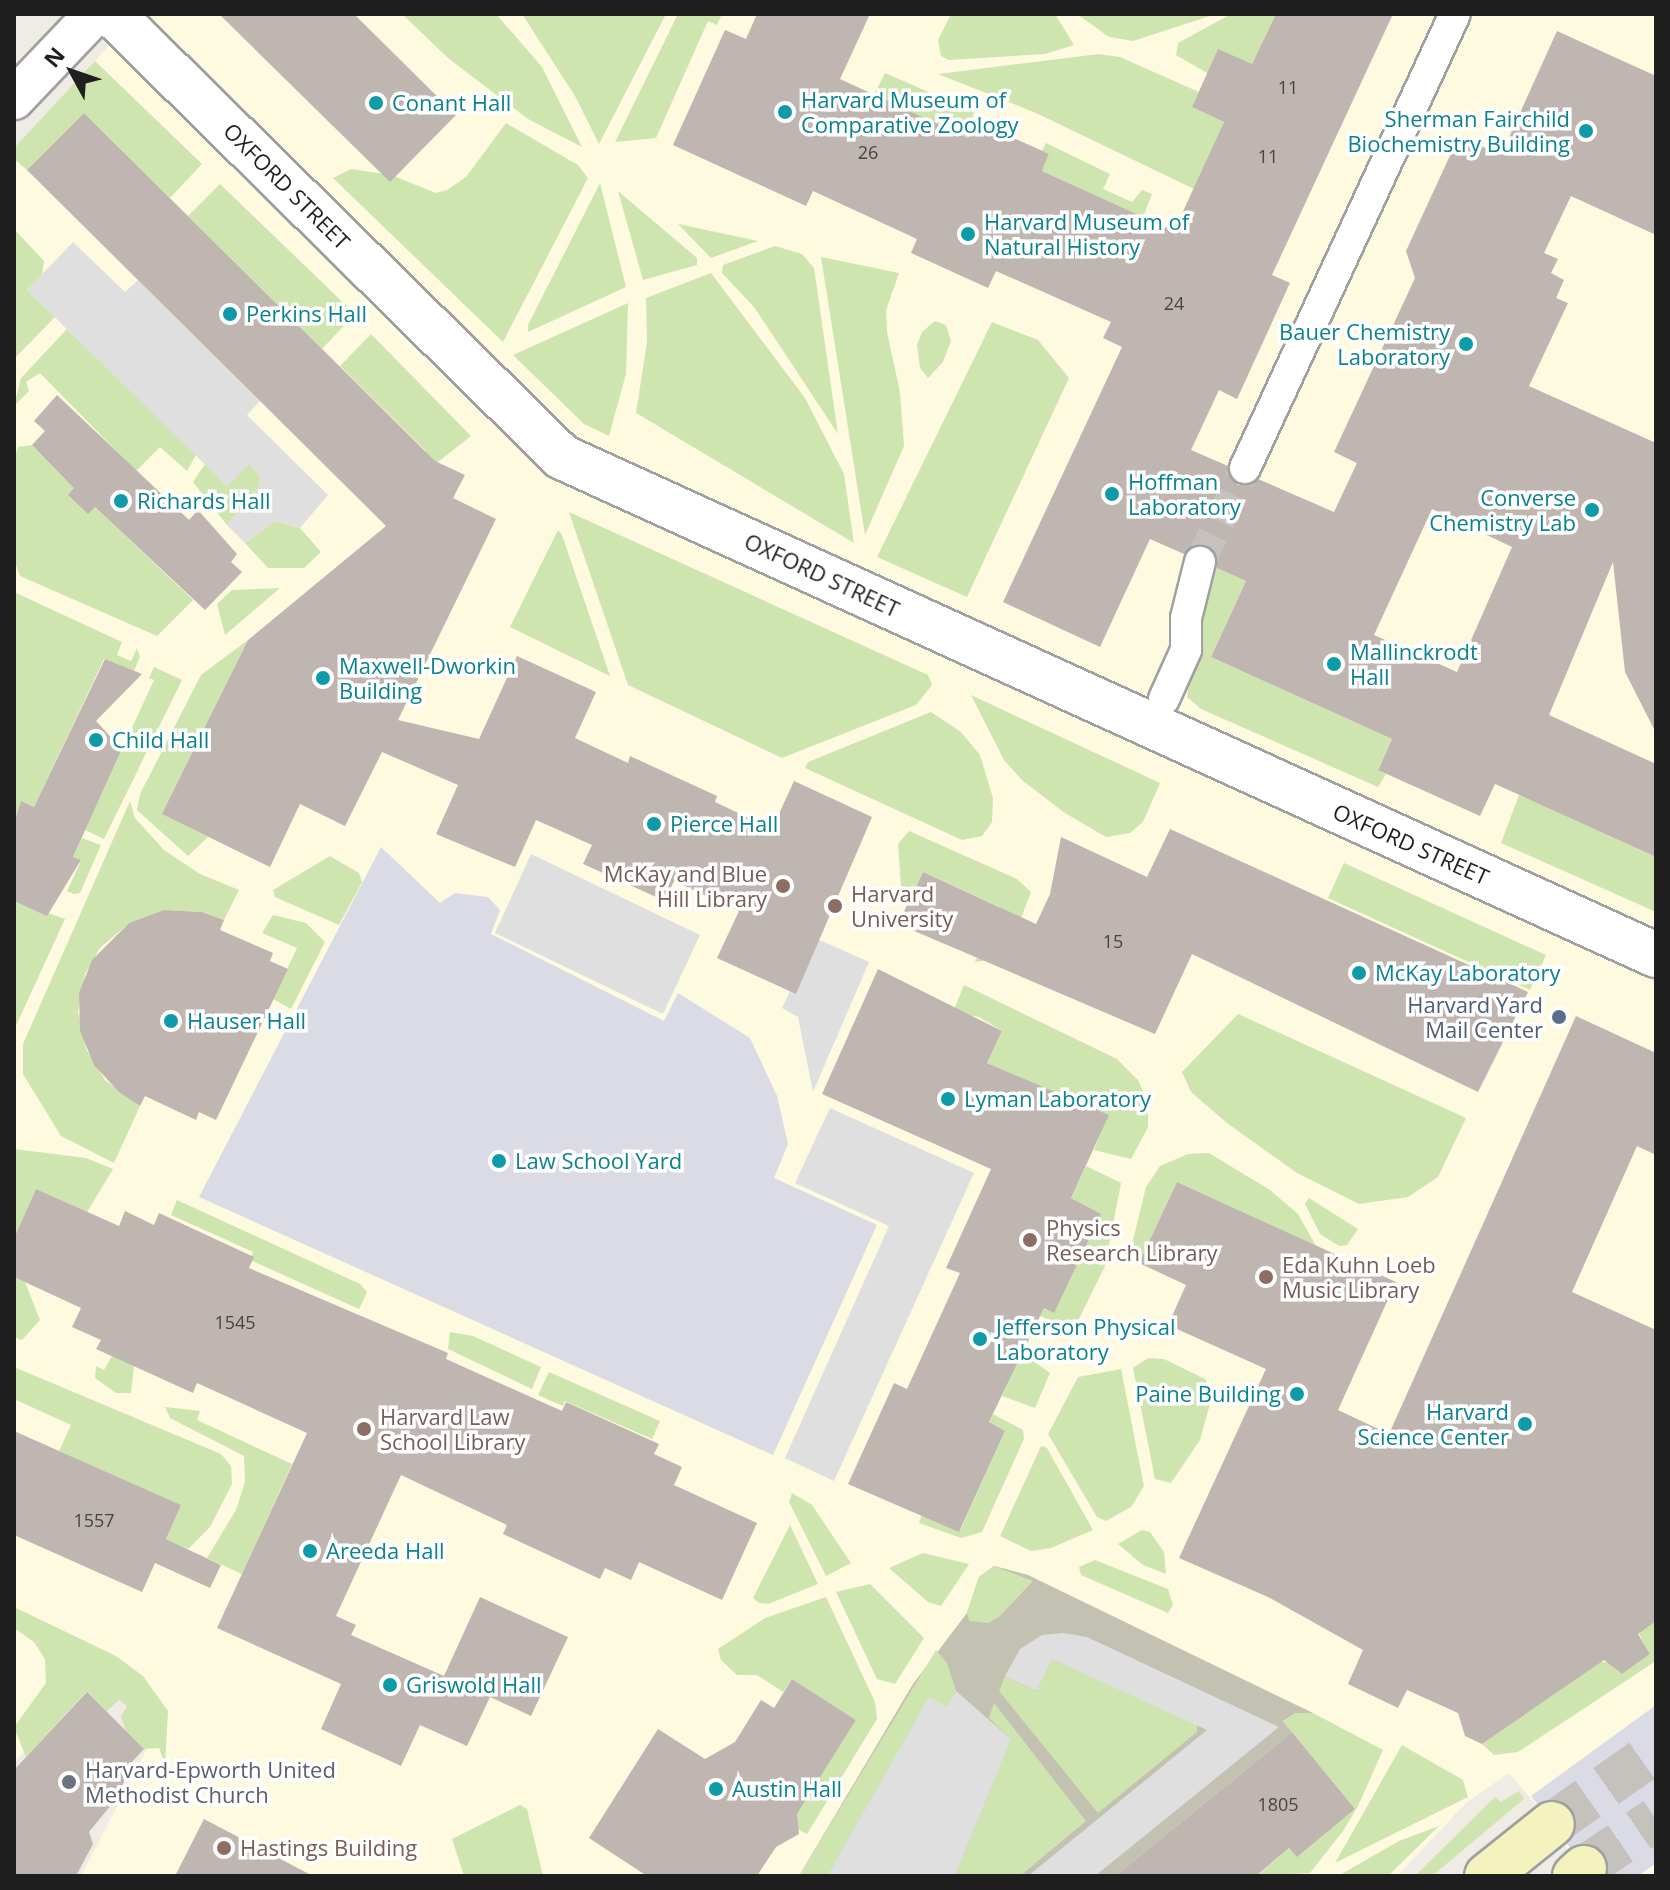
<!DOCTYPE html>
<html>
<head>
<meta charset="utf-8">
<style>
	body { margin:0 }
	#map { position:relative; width:1670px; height:1890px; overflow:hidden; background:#efebe5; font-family:"Open Sans",sans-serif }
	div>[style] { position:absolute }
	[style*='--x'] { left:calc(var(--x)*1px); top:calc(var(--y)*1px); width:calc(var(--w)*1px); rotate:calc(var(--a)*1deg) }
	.education>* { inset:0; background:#fdfae0 }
	.construction>* { inset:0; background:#c3c1b1 }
	.grass>* { inset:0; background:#cfe5af }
	.parking>* { inset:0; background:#dfdfdf }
	.plaza>* { inset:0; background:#dadbe4 }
	.building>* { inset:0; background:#bfb6b2 }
	.pedestrian-tunnel>* { height:30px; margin-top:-15px; transform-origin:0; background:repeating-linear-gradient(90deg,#c5c2bd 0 30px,transparent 0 45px) }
	.secondary-tunnel>* { height:44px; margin-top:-22px; transform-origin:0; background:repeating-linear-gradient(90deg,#c5c2bd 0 44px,transparent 0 66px) }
	.roads { filter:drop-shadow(2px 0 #a0a0a0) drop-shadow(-2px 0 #a0a0a0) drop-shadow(0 2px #a0a0a0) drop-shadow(0 -2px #a0a0a0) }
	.pedestrian>* { height:30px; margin:-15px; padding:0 15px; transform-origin:15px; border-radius:15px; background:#fff }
	.minor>* { height:40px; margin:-20px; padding:0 20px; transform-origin:20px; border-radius:20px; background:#fff }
	.tertiary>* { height:44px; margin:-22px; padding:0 22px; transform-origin:22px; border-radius:22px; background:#fff }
	.secondary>* { height:44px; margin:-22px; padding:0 22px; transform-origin:22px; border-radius:22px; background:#f5f3bd }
	.dots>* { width:22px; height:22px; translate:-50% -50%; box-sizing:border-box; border:4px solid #fff; border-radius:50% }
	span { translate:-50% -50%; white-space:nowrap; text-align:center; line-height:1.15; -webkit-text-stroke:7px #fff; paint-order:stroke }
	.number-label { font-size:18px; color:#474544 }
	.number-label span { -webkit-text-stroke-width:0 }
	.culture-label { font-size:22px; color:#0d838f }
	.left { translate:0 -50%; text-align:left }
	.right { translate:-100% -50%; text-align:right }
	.street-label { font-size:22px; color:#1f1f1f }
	.education-label { font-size:22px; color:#785e54 }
	.service-label { font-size:22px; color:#4e5e75 }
	.worship-label { font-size:22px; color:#5b616d }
	.frame { position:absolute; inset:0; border:16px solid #1f1f1f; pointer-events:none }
	.north { position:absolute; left:32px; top:32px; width:80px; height:80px; -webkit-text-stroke:6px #fff; paint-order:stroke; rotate:310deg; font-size:22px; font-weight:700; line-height:32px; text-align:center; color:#1f1f1f }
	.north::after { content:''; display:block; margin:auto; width:28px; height:36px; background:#1f1f1f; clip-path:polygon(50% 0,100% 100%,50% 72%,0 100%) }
</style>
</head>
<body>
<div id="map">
	<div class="education">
		<div style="clip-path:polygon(138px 14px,1656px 14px,1656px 1876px,1584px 1876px,1552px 1824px,1509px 1773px,1466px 1803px,1397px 1876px,81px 1876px,154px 1735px,107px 1664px,14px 1762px,14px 149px)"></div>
	</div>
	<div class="construction">
		<div style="clip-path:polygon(994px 1566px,1028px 1575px,1313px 1713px,1296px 1713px,1283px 1721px,1292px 1732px,1115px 1876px,799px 1876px,913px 1684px,967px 1613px,979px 1577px)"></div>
	</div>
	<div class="grass">
		<div style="clip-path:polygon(402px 14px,496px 14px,542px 67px,582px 147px,528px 119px,448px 58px)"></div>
		<div style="clip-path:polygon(522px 14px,666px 14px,599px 144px,575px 96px)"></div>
		<div style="clip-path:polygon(678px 14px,722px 14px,717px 25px,708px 21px,656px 138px,615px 142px)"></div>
		<div style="clip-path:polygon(951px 14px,1055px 14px,1074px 45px,1045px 54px,949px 60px,941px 56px,938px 40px)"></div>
		<div style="clip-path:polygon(1077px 14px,1216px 14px,1133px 41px,1109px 37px)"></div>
		<div style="clip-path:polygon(1231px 14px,1276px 14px,1252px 64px,1207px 73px,1176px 55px,1178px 43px)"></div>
		<div style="clip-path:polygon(1099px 54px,1120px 57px,1199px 92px,1192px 107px,1224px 122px,1194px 189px,1036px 113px,938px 74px)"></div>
		<div style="clip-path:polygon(95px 61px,202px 164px,170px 198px,84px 113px,27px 170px,14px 159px,14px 148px)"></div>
		<div style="clip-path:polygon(885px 73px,974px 112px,968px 138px,874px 95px)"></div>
		<div style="clip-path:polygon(506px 123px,578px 165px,588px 178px,503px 342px,333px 178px,351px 169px,391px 175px,436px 193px,447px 190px,466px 177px)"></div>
		<div style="clip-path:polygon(1046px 143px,1110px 174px,1103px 189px,1132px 202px,1142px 190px,1152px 194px,1143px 217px,1042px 171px,1049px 154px,1042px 151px)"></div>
		<div style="clip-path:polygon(600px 183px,626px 287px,528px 332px,528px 325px)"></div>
		<div style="clip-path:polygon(220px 184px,355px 314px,322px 349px,188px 216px)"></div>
		<div style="clip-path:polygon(618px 191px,697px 258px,697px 265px,643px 280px)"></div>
		<div style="clip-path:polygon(678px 224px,758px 241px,711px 258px)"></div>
		<div style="clip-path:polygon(14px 229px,44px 261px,42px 275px,27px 290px,55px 317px,14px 359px)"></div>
		<div style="clip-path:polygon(775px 246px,802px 254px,814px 268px,838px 434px,754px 307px,722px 273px,723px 265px)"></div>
		<div style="clip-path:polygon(821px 257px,899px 273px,886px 310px,887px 332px,900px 392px,904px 446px,865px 535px)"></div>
		<div style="clip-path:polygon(711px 273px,805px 398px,844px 474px,854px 543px,636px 413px,647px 342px,646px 298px)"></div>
		<div style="clip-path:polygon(628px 303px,626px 374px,609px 436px,584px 424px,513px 355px)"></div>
		<div style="clip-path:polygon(935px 321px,946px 325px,951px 341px,943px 362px,928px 378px,920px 368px,917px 345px,922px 332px)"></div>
		<div style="clip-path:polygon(992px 322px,1038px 340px,1069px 378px,967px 597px,877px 557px)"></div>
		<div style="clip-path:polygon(67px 329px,196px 455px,187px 471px,160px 447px,136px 471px,40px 373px,26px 382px,29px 391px,14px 406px,21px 378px)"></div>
		<div style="clip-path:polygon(371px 334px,471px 436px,392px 498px,386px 493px,426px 451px,340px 366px)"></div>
		<div style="clip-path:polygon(32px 445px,75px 488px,69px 496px,88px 513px,95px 507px,193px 600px,157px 636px,20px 576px,15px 562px,16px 453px,18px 447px)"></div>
		<div style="clip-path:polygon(249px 463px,261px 477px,258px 489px,227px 525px,193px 482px,205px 464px,227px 486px)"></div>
		<div style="clip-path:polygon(569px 512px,928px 675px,932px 685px,916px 705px,782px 758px,628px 685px)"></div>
		<div style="clip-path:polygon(275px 521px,300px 528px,321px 552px,304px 568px,268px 568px,245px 543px)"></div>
		<div style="clip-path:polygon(558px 530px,562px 535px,610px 676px,510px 627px)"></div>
		<div style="clip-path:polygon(1215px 567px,1246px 581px,1211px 657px,1392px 739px,1378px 769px,1386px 774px,1378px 787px,1201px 709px,1187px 697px,1201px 598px)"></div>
		<div style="clip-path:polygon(280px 588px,225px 635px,217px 604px,232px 590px)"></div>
		<div style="clip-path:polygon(14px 592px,122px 642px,117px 655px,131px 661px,137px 648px,140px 657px,134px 671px,104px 659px,34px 807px,21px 801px,14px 823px)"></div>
		<div style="clip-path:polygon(248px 640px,163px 814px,208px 837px,188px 856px,137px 810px,140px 794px,201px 675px)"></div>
		<div style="clip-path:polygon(154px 667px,182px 680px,104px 839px,85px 830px,154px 680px,149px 678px)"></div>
		<div style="clip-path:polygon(971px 695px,1160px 783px,1143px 822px,1130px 833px,1106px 837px,1065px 813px,1023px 781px,1004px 760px)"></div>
		<div style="clip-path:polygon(931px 712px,961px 732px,980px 755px,993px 798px,992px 822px,982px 836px,962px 840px,805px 768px,808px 762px)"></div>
		<div style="clip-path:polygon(1519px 795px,1656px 857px,1656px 912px,1501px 843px)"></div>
		<div style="clip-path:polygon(130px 801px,135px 818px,164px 850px,200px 874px,239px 890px,224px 920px,202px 912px,165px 910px,129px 923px,100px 948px,85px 974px,78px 1011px,86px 1049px,105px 1080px,140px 1106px,114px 1163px,61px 1136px,23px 1074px,23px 1044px)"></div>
		<div style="clip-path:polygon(909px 831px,1017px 879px,1031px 892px,1006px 958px,975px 962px,1000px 907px,923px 872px,911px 896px,901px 886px,898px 844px)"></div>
		<div style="clip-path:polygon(82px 838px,101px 845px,80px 893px,74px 894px,67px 891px,81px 861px,73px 857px)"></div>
		<div style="clip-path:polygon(330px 856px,359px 873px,362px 882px,339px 925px,275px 897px,273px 890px)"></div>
		<div style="clip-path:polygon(1344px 863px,1546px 955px,1530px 990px,1328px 898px)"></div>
		<div style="clip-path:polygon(16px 902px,65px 919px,14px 1030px,14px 906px)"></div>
		<div style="clip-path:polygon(273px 915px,306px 923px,325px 942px,291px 1009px,273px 999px,297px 948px,262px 933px)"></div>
		<div style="clip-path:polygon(964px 985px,1117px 1059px,1138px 1080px,1148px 1103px,1148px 1127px,1131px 1159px,1094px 1150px,1108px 1115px,987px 1063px,1002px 1031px,979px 1017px,953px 1012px)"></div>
		<div style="clip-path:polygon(1238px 1014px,1466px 1118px,1438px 1177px,1408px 1197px,1359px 1204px,1297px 1173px,1227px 1123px,1191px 1092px,1182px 1072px)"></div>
		<div style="clip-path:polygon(14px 1149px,86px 1158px,113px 1169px,87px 1212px,36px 1189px,14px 1238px)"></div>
		<div style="clip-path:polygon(1209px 1153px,1270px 1190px,1298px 1214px,1316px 1246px,1177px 1182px,1139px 1263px,1131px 1248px,1146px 1187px,1160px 1166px,1188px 1154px)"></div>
		<div style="clip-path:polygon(1086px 1166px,1121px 1183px,1105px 1266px,1077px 1323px,1065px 1327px,1040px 1316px,1044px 1308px,1053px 1312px,1100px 1214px,1071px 1198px)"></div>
		<div style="clip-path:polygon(1309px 1198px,1358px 1229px,1347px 1245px,1339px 1246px,1320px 1234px,1305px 1204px)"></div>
		<div style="clip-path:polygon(177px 1200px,360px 1284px,367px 1292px,359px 1309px,250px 1260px,253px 1252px,171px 1215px)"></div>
		<div style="clip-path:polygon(14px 1277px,25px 1282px,40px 1320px,22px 1340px,14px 1337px)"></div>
		<div style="clip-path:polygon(450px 1332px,473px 1336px,541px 1367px,532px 1389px,448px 1349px)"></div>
		<div style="clip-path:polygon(1022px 1353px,1050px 1373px,1035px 1408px,1002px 1396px)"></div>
		<div style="clip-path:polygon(112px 1356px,134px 1366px,131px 1393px,116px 1393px,95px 1378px,96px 1366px,104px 1370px)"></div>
		<div style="clip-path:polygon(1148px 1358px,1164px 1359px,1205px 1379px,1213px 1393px,1200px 1440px,1171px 1483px,1155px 1479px,1133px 1368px)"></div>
		<div style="clip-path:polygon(14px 1367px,221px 1454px,231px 1466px,232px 1484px,210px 1527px,188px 1549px,166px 1539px,180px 1505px,59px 1451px,71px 1425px,14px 1399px)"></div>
		<div style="clip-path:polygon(1121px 1369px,1144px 1486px,1131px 1507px,1106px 1521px,1097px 1517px,1048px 1434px,1078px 1377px)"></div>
		<div style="clip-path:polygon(549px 1372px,660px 1421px,652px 1439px,565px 1401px,563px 1406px,538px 1395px)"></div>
		<div style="clip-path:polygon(165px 1407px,200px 1411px,197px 1420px,292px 1464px,242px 1574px,207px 1558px,236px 1510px,245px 1482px,244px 1456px,170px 1418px)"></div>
		<div style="clip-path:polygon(993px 1414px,1023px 1430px,1024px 1439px,982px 1532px,961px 1538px,919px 1523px,922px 1515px,960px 1531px,1005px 1431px,989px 1423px)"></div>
		<div style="clip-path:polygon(1041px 1446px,1047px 1448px,1093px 1530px,1051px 1548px,1031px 1551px,1000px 1536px)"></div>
		<div style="clip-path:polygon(792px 1493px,812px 1505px,851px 1563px,826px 1576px,789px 1502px)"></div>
		<div style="clip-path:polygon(790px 1525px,818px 1584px,768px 1604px,759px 1603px,753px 1598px)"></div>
		<div style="clip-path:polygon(1142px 1530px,1150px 1532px,1164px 1552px,1166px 1574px,1143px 1565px,1118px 1544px)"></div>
		<div style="clip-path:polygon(923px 1553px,969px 1564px,941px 1606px,928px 1602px,889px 1568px)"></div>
		<div style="clip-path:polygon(1095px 1560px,1168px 1589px,1173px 1605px,1168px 1613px,1081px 1575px,1079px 1567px)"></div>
		<div style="clip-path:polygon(994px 1566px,1033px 1581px,999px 1617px,988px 1623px,969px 1621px,967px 1613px,979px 1577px)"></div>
		<div style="clip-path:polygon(870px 1584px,924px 1638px,895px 1684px,877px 1679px,836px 1592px)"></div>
		<div style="clip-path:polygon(826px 1597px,875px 1702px,877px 1719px,807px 1834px,799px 1830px,794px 1818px,856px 1720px,792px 1679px,783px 1692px,757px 1675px,737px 1675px,721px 1660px,718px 1649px,765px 1618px)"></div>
		<div style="clip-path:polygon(14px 1607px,116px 1656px,143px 1676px,168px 1711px,165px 1765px,159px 1748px,144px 1749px,126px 1731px,121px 1717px,127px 1706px,119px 1700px,106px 1712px,86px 1692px,26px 1757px,14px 1727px,46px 1683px,45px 1659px,34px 1642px,14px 1628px)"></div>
		<div style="clip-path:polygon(1650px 1619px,1656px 1621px,1656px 1661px,1518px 1752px,1494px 1755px,1482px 1744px,1591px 1668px,1588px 1662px,1607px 1662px,1622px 1674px,1650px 1654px,1639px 1634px)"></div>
		<div style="clip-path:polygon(936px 1650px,947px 1663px,956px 1691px,948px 1708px,929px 1698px,827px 1876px,799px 1876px)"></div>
		<div style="clip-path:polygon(1052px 1659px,1197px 1724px,1197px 1732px,1098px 1813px,999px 1691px,1005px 1676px,1037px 1691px)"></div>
		<div style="clip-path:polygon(994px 1703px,1086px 1821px,1020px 1876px,955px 1876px,1011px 1739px,989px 1718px)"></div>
		<div style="clip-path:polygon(1296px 1713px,1313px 1713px,1383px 1750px,1358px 1806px,1343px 1831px,1310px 1873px,1257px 1876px,1289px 1848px,1298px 1856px,1355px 1809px,1283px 1721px)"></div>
		<div style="clip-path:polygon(1402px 1745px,1463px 1780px,1468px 1797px,1335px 1863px)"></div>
		<div style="clip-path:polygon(1519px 1791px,1524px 1799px,1432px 1876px,1415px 1876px,1495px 1797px,1501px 1802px)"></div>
		<div style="clip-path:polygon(520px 1805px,527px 1809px,543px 1876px,464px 1876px,452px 1839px)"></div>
		<div style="clip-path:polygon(1439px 1826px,1388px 1876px,1338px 1876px,1399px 1841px)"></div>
	</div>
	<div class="parking">
		<div style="clip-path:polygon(73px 242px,125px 292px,138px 280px,260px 401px,247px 415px,328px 495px,300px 528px,275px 521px,245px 543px,227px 525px,258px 489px,261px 477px,249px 464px,227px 486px,27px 290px)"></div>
		<div style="clip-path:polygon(531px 854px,700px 935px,663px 1014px,495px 933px)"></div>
		<div style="clip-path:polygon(815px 938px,869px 962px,813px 1092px,798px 1017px,782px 1008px)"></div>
		<div style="clip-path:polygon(830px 1108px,974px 1173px,834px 1481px,785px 1458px,889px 1226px,795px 1183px)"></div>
		<div style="clip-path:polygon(1063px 1633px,1087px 1637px,1279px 1727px,1095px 1876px,1028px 1876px,1207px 1730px,1052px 1659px,1037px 1691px,1005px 1676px,1020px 1649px,1042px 1635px)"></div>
		<div style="clip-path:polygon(956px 1691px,1011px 1739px,955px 1876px,827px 1876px,929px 1697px,947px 1707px)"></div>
	</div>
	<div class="plaza">
		<div style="clip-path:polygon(381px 847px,440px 903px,455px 893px,488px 897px,500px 910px,491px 934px,664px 1021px,678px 993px,750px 1038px,777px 1096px,788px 1144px,774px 1178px,877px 1225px,773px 1455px,199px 1197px)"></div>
		<div style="clip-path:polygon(1656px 1705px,1656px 1863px,1638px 1876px,1591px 1876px,1531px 1796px)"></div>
	</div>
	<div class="building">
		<div style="clip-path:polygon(219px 14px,354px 14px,456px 115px,390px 182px)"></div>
		<div style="clip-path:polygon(evenodd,757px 14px,870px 14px,840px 79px,968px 138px,976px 121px,1049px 154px,1042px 171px,1174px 231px,1224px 122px,1192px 107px,1218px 49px,1252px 64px,1276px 14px,1393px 14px,1272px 275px,1290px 283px,1237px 399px,1219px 390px,1191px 450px,1228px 466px,1238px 485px,1258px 479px,1334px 512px,1357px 463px,1334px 452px,1415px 278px,1406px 251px,1459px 136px,1501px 155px,1557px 31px,1656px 76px,1656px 235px,1571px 196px,1544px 253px,1558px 259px,1551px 273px,1564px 280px,1556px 298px,1568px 303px,1529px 386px,1656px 443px,1656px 733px,1625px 672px,1613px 562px,1549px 715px,1656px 764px,1656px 857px,1495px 784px,1480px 816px,1378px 770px,1392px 739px,1211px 657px,1246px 581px,1217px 568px,1217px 556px,1205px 545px,1194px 545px,1184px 554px,1150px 539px,1100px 647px,1003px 602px,1122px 347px,1103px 338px,1111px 322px,996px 271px,988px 288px,911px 253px,917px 239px,813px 191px,806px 206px,673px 145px,725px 30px,746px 39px,757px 14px,1432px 509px,1512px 547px,1457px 672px,1374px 635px,1432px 509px)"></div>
		<div style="clip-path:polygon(84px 113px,435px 461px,465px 475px,453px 498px,496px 519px,398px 720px,479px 739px,517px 656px,596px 692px,575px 738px,628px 763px,630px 756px,717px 796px,715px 802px,772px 829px,794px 781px,872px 817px,796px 994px,717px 958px,739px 911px,674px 881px,665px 901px,583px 864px,592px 845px,536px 820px,515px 867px,436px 834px,458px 785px,382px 752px,345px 826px,300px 804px,270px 867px,162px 814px,248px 640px,386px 526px,27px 170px)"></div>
		<div style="clip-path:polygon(57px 395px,189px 520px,198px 510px,237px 554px,231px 562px,242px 572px,205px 610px,95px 507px,88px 514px,68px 495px,74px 488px,32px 445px,45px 431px,34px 421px)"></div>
		<div style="clip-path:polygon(105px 659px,142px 674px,96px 721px,122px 749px,73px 857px,81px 860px,47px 916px,14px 901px,14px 823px,21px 801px,34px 807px)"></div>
		<div style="clip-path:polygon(1170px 829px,1528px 992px,1478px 1092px,1192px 954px,1155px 1034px,898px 924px,923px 872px,1036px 924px,1050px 894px,1061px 837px,1147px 877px)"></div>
		<div style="clip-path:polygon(164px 910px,202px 912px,224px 920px,220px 930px,273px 953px,270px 961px,288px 969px,216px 1120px,199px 1112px,196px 1120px,145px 1096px,140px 1106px,119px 1092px,94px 1065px,80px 1031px,79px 993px,92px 960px,129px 923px)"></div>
		<div style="clip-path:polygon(878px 969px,1002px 1031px,987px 1063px,1109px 1115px,1071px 1198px,1101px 1214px,1054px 1313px,1044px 1308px,989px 1422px,1005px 1431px,959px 1532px,848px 1484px,894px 1383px,907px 1389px,960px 1273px,946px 1268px,991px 1169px,822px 1094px)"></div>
		<div style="clip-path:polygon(1576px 1016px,1656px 1053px,1656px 1155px,1637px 1146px,1572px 1292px,1656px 1330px,1656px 1621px,1638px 1634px,1650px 1654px,1622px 1674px,1604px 1660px,1482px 1744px,1465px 1736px,1458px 1713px,1407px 1690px,1398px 1708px,1348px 1684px,1363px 1650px,1268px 1597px,1179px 1558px,1266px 1369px,1168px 1325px,1186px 1285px,1139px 1263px,1177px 1182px,1396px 1282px,1338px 1410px,1389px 1434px)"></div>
		<div style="clip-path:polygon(36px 1189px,119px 1226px,125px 1211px,154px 1225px,159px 1213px,254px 1257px,249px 1268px,448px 1353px,446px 1359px,562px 1411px,566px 1402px,659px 1444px,654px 1454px,682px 1467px,674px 1485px,757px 1523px,722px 1600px,639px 1562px,631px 1580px,605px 1568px,600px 1579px,503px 1534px,507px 1525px,401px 1475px,336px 1616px,356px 1625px,351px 1635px,444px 1676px,480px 1597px,568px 1637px,531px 1716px,490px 1697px,467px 1746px,420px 1725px,401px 1766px,321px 1729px,341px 1684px,217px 1628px,307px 1433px,197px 1383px,193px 1393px,96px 1349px,101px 1340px,72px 1327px,81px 1308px,14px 1277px,14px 1238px)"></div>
		<div style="clip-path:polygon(14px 1431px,181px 1505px,166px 1539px,221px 1565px,210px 1588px,155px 1563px,142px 1592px,14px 1535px)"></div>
		<div style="clip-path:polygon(792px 1679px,856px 1720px,797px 1814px,799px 1834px,776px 1847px,757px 1876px,647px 1876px,589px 1838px,658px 1729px,705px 1759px,735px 1742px,761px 1700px,774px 1708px)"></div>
		<div style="clip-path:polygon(87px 1692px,144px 1749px,130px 1764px,120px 1794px,89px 1832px,93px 1844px,76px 1876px,14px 1876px,14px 1770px)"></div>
		<div style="clip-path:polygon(1292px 1732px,1355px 1809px,1297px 1857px,1289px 1848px,1256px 1876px,1115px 1876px)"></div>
		<div style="clip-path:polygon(204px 1819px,313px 1876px,175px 1876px)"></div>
	</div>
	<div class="pedestrian-tunnel">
		<div style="--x:1200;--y:562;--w:104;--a:-64.4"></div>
	</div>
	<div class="secondary-tunnel">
		<div style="--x:1552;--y:1824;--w:127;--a:-35.1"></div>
		<div style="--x:1584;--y:1868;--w:87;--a:-34.2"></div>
	</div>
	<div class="roads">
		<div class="pedestrian">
			<div style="--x:1245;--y:468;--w:500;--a:-65.18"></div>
			<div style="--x:1164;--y:699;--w:54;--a:-65.8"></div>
			<div style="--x:1186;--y:650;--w:32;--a:-90"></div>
			<div style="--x:1186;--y:618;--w:58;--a:-76"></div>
		</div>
		<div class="minor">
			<div style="--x:14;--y:99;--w:117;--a:-46.4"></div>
		</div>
		<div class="tertiary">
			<div style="--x:112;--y:14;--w:631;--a:44.55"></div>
			<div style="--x:562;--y:457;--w:1202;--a:24.48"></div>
		</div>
		<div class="secondary">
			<div style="--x:1487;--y:1876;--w:83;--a:-38.7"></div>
			<div style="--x:1575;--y:1876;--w:12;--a:-42"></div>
		</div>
	</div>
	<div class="dots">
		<div style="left:376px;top:103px;background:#0f9aa8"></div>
		<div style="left:785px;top:112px;background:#0f9aa8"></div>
		<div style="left:1586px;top:131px;background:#0f9aa8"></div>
		<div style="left:968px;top:234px;background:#0f9aa8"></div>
		<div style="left:230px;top:314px;background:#0f9aa8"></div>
		<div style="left:1466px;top:344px;background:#0f9aa8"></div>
		<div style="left:1112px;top:494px;background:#0f9aa8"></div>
		<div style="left:121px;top:501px;background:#0f9aa8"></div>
		<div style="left:1592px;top:510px;background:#0f9aa8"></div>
		<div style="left:1334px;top:664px;background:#0f9aa8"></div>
		<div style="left:323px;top:678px;background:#0f9aa8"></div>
		<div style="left:96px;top:740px;background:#0f9aa8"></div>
		<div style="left:654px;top:824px;background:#0f9aa8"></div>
		<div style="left:783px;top:886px;background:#8d6e63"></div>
		<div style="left:835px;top:906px;background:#8d6e63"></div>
		<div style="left:1359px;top:973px;background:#0f9aa8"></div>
		<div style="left:1559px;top:1017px;background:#5c6f8a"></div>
		<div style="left:171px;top:1021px;background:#0f9aa8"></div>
		<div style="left:948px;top:1099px;background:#0f9aa8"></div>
		<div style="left:499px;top:1161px;background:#0f9aa8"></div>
		<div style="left:1030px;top:1240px;background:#8d6e63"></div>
		<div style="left:1266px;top:1277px;background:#8d6e63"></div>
		<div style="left:980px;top:1339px;background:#0f9aa8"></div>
		<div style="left:1297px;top:1394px;background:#0f9aa8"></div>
		<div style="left:1525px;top:1424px;background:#0f9aa8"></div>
		<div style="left:364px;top:1429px;background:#8d6e63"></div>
		<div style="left:310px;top:1551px;background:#0f9aa8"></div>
		<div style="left:390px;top:1685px;background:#0f9aa8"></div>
		<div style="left:69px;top:1782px;background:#6b7280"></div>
		<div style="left:716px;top:1789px;background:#0f9aa8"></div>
		<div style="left:224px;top:1848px;background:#8d6e63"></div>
	</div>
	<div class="number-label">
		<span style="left:1288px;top:87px">11</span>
		<span style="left:868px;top:152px">26</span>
		<span style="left:1268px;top:156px">11</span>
		<span style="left:1174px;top:303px">24</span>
		<span style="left:1113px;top:941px">15</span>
		<span style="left:235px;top:1322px">1545</span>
		<span style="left:94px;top:1520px">1557</span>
		<span style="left:1278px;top:1804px">1805</span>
	</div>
	<div class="culture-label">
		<span class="left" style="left:801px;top:112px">Harvard Museum of<br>Comparative Zoology</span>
		<span class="left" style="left:392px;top:103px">Conant Hall</span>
		<span class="right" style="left:1570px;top:131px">Sherman Fairchild<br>Biochemistry Building</span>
		<span class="left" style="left:984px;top:234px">Harvard Museum of<br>Natural History</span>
		<span class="left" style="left:246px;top:314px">Perkins Hall</span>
		<span class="right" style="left:1450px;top:344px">Bauer Chemistry<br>Laboratory</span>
		<span class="left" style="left:1128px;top:494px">Hoffman<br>Laboratory</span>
		<span class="right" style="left:1576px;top:510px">Converse<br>Chemistry Lab</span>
		<span class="left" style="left:137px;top:501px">Richards Hall</span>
		<span class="left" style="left:1350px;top:664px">Mallinckrodt<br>Hall</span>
		<span class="left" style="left:339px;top:678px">Maxwell-Dworkin<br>Building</span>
		<span class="left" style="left:112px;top:740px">Child Hall</span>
		<span class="left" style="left:670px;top:824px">Pierce Hall</span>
		<span class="left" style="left:1375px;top:973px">McKay Laboratory</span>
		<span class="left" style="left:187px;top:1021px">Hauser Hall</span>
		<span class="left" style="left:964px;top:1099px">Lyman Laboratory</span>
		<span class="left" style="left:515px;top:1161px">Law School Yard</span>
		<span class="left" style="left:996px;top:1339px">Jefferson Physical<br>Laboratory</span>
		<span class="right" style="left:1281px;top:1394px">Paine Building</span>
		<span class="right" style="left:1509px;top:1424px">Harvard<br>Science Center</span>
		<span class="left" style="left:326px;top:1551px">Areeda Hall</span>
		<span class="left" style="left:406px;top:1685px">Griswold Hall</span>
		<span class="left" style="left:732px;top:1789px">Austin Hall</span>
	</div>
	<div class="street-label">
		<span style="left:287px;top:186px;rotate:45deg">OXFORD STREET</span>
		<span style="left:822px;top:575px;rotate:25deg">OXFORD STREET</span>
		<span style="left:1411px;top:844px;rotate:24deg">OXFORD STREET</span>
	</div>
	<div class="education-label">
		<span class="right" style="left:767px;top:886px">McKay and Blue<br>Hill Library</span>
		<span class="left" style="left:851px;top:906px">Harvard<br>University</span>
		<span class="left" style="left:1046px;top:1240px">Physics<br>Research Library</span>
		<span class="left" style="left:1282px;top:1277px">Eda Kuhn Loeb<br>Music Library</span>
		<span class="left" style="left:380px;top:1429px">Harvard Law<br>School Library</span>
		<span class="left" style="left:240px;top:1848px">Hastings Building</span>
	</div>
	<div class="service-label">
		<span class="right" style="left:1543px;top:1017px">Harvard Yard<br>Mail Center</span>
	</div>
	<div class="worship-label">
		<span class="left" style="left:85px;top:1782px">Harvard-Epworth United<br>Methodist Church</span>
	</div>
	<div class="frame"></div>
	<div class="north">N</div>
</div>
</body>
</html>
